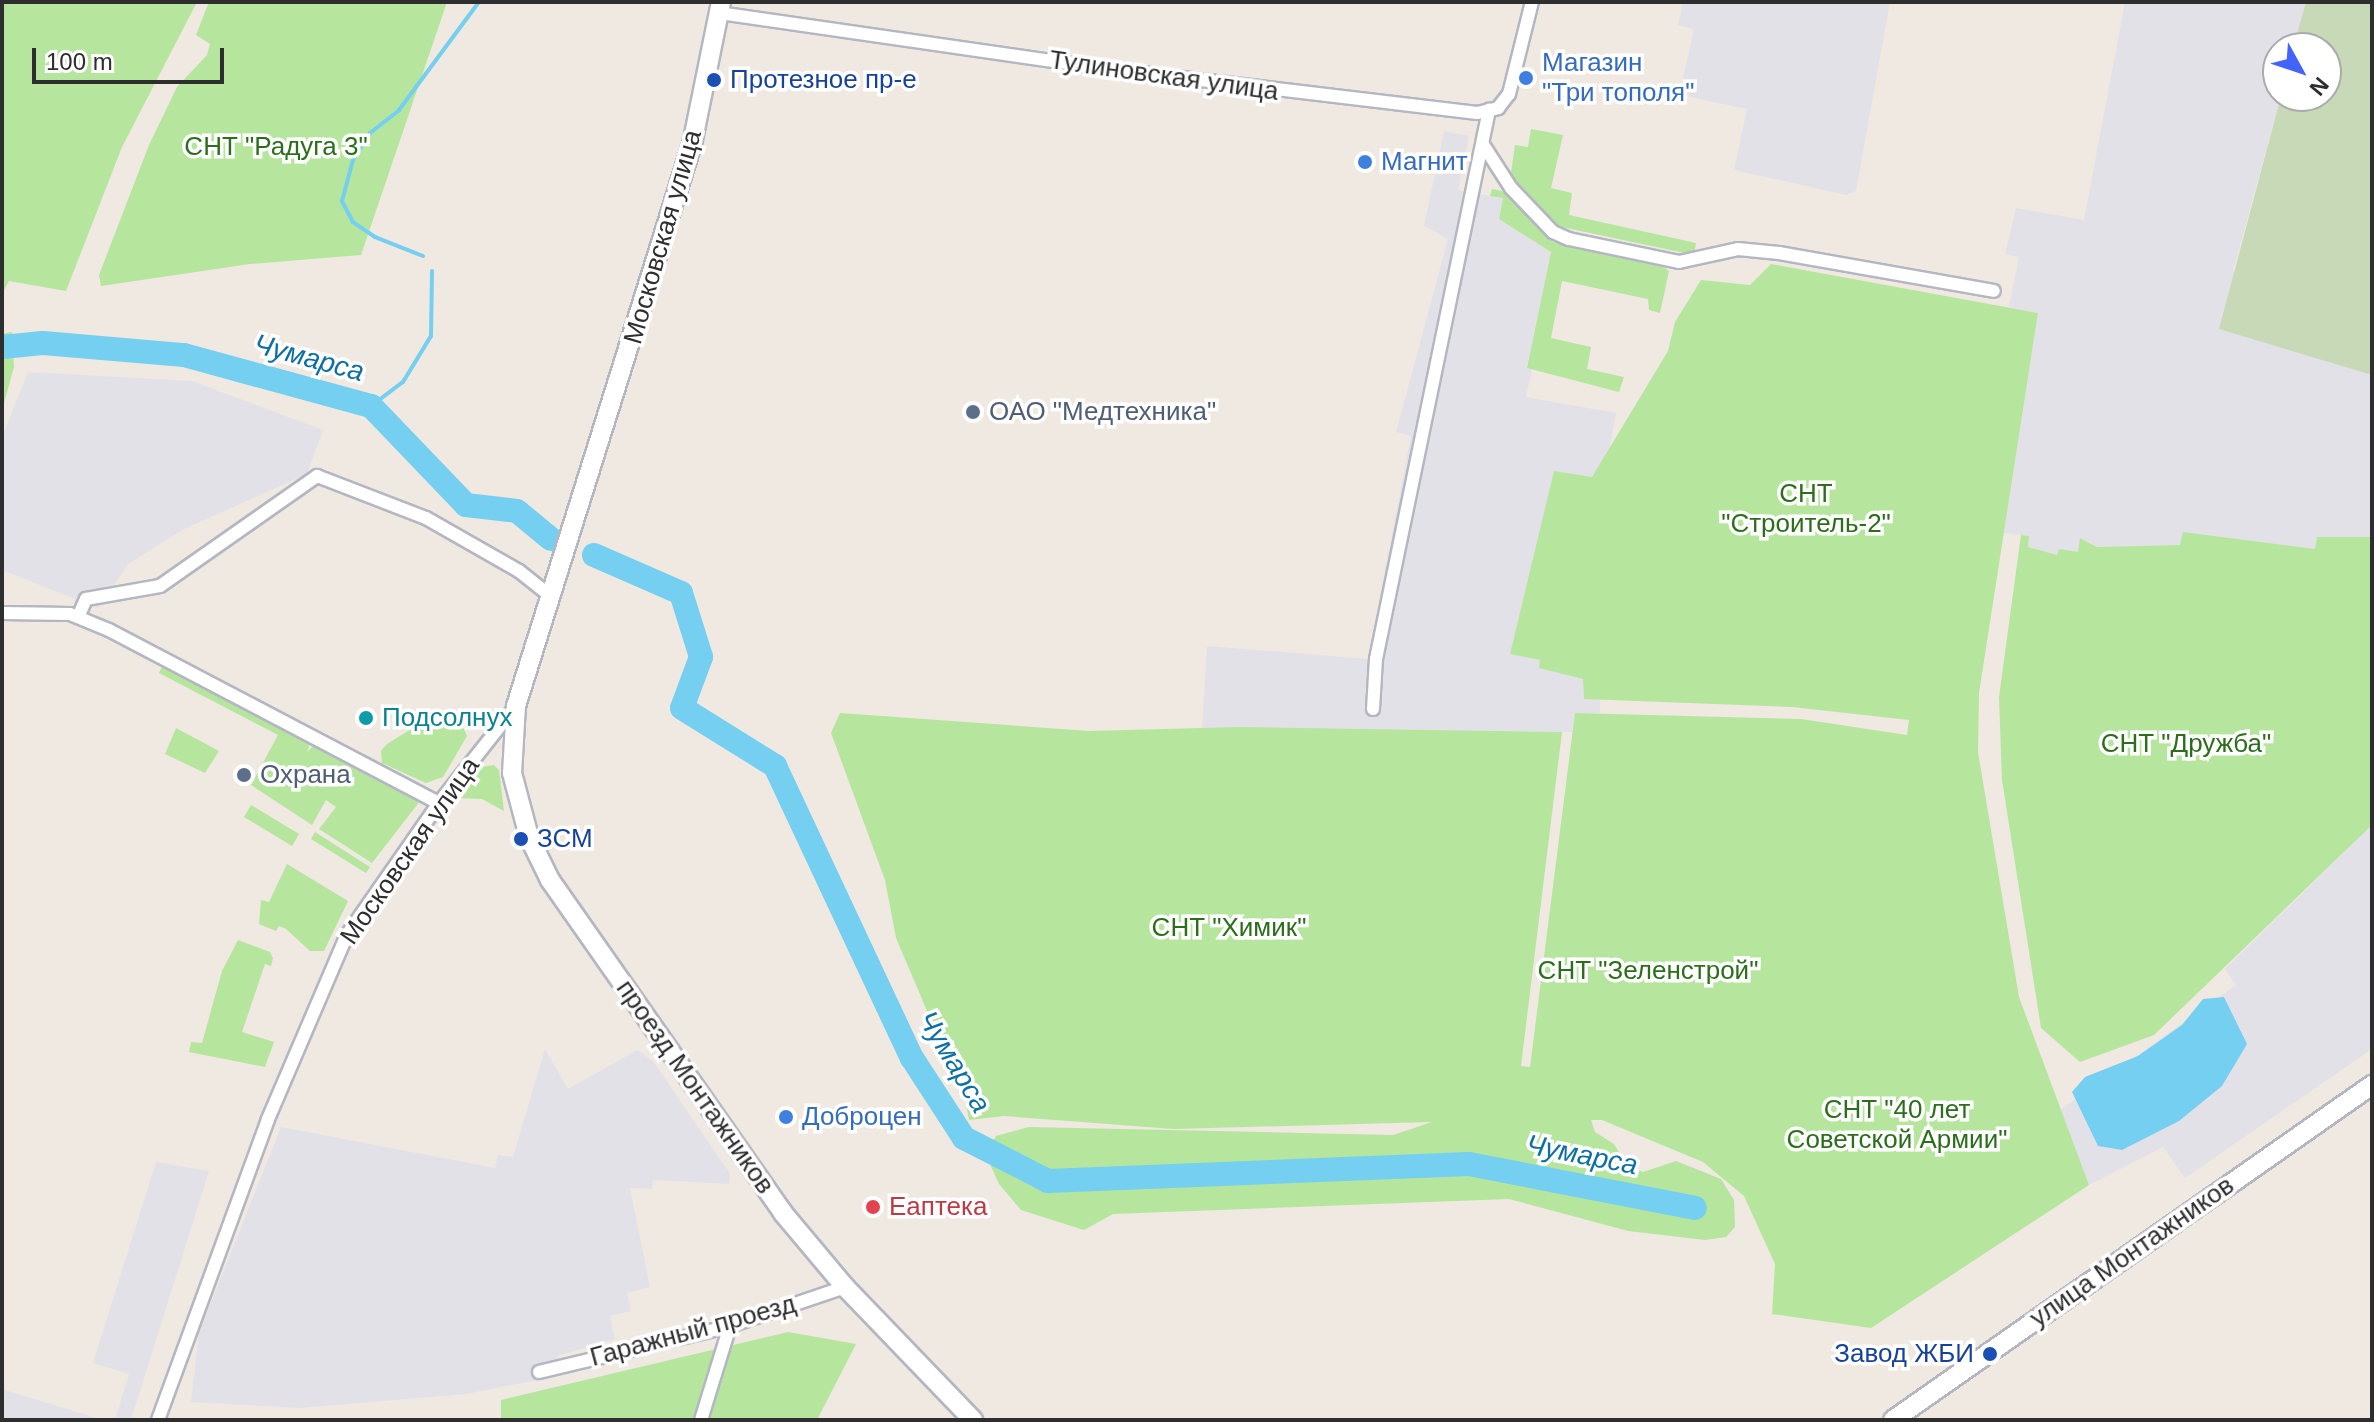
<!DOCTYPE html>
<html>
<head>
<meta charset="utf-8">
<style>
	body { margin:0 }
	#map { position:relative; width:2374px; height:1422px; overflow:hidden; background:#efe9e1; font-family:Arial,sans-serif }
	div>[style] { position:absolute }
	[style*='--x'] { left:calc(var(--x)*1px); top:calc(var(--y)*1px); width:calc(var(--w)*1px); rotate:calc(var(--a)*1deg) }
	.industrial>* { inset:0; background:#e3e1e8 }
	.green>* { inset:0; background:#b6e59e }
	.cemetery>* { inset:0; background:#c8d9b8 }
	.water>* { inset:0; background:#75cff0 }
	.stream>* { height:4px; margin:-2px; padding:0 2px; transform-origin:2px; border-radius:2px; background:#75cff0 }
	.river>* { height:24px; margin:-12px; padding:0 12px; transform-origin:12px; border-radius:12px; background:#75cff0 }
	.roads { filter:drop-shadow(2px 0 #b4b7c1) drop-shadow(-2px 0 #b4b7c1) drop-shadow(0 2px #b4b7c1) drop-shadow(0 -2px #b4b7c1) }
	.minor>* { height:12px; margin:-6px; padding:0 6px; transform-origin:6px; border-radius:6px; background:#fff }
	.secondary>* { height:18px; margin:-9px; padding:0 9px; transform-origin:9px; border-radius:9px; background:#fff }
	.dots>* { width:22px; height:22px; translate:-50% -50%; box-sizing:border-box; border:4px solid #fff; border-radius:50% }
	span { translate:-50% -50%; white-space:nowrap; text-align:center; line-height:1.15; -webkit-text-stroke:7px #fff; paint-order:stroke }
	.shop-label { font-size:26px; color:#366cbe }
	.left { translate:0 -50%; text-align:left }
	.street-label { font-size:26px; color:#2e2e2e }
	.transit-label { font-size:26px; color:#164399 }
	.right { translate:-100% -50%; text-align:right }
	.park-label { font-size:26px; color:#2c6e1b }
	.service-label { font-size:26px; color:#4e5e75 }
	.culture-label { font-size:26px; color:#0d838f }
	.health-label { font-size:26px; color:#be3a42 }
	.water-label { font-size:28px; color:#0d6fa3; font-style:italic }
	.frame { position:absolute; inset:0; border:4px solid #2e2e2e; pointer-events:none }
	.north { position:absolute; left:2262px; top:32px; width:80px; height:80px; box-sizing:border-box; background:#fff; border:2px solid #ababab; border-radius:50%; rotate:130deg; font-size:22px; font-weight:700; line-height:32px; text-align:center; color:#2e2e2e }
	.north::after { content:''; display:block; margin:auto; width:28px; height:36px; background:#4264fb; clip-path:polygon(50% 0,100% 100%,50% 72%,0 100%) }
	.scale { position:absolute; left:32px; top:48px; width:192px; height:36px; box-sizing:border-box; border:4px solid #2e2e2e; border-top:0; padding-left:10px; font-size:24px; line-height:28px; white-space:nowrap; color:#2e2e2e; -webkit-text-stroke:6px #fff; paint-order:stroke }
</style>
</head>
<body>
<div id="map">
	<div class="industrial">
		<div style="clip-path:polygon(1683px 2px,1890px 2px,1856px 191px,1846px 195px,1734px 170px,1747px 109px,1690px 97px,1682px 83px,1694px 29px,1678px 25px)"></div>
		<div style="clip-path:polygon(2125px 2px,2306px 2px,2293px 48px,2278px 48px,2281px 96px,2233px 271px,2343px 366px,2372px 375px,2372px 537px,2318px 537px,2316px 549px,2183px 532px,2181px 545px,2098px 547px,2081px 538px,2078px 552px,2058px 555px,2028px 547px,2029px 536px,2004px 533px,2038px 313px,2009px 307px,2019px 257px,2005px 254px,2008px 242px,2016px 208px,2084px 220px)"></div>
		<div style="clip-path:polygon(1444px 131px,1469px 136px,1458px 190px,1503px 198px,1499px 219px,1551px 252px,1527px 367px,1532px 369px,1526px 397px,1616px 413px,1608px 455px,1592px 477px,1554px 472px,1511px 654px,1540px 660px,1540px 668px,1583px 679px,1584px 698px,1600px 700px,1600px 713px,1575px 713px,1573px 732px,1202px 729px,1207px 646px,1368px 659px,1411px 436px,1396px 432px,1448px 239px,1424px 226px)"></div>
		<div style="clip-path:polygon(28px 372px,192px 381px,323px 430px,307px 474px,184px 529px,128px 564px,98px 608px,2px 570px,2px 437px)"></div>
		<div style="clip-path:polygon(2372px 825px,2372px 1049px,2185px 1178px,2163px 1147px,2089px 1185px,2060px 1110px,2236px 985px,2225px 969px)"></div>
		<div style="clip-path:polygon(545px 1049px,568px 1089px,637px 1050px,653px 1061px,730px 1174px,729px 1184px,653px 1180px,652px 1189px,630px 1188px,650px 1287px,627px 1293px,631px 1311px,610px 1316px,615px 1339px,557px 1356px,562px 1375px,466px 1394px,300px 1408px,191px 1402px,199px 1333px,281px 1127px,495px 1168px,498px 1155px,513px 1157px)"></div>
		<div style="clip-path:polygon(156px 1162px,209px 1171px,131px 1420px,115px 1420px,129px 1374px,93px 1363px)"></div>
		<div style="clip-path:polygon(2px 1389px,103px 1420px,2px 1420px)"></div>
	</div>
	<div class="green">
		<div style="clip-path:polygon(2px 2px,197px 2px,122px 147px,66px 291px,9px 281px,2px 294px)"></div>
		<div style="clip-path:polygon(209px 2px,447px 2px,361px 255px,250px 264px,101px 286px,99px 275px,149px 145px,177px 87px,207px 55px,210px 44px,196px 35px)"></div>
		<div style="clip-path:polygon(1531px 129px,1563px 135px,1551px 188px,1572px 193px,1569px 215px,1696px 243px,1694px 255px,1557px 226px,1510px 180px,1515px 145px,1528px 147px)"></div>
		<div style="clip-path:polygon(1492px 189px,1502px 191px,1553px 242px,1659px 264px,1669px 271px,1660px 313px,1649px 310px,1648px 299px,1562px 281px,1551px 338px,1591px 347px,1587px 369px,1624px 377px,1619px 392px,1527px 368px,1551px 252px,1499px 219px,1503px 198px,1490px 196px)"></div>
		<div style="clip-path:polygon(1771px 264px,2038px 313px,1979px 693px,1978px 752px,2019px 997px,2089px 1185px,1871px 1328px,1772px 1314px,1775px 1264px,1744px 1196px,1703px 1162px,1602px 1120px,1591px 1120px,1595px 1132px,1614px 1144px,1626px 1164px,1643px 1172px,1676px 1161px,1721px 1179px,1734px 1200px,1735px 1227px,1726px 1237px,1705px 1240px,1628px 1231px,1509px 1199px,1113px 1214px,1084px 1230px,1021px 1210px,999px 1184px,985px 1153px,996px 1136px,1029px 1127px,1393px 1135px,1432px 1122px,1173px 1129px,1004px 1116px,969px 1120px,954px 1040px,939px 1039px,896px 938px,885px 880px,831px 733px,840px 713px,1089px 731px,1240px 727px,1562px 732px,1521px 1066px,1530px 1067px,1575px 713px,1801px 719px,1907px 735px,1909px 720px,1792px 707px,1584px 699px,1583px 679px,1539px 668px,1540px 660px,1510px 654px,1554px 471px,1592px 477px,1668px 351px,1675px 322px,1701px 280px,1750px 285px)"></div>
		<div style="clip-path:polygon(12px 332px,14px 367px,2px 410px,2px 334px)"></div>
		<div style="clip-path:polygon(2183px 532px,2315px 549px,2317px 537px,2372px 537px,2372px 825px,2154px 1035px,2080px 1062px,2041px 1028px,2002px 780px,1999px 697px,2021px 535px,2029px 536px,2028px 547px,2057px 555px,2059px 549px,2078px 552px,2080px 538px,2097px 547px,2180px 545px)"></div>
		<div style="clip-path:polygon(163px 664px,310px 744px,307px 752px,313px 746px,420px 801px,372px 863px,319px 829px,336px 807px,326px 800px,312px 825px,251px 785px,278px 735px,159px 673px)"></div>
		<div style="clip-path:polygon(437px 713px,461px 723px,467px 736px,443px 777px,426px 783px,382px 763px,381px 751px,387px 744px)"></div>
		<div style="clip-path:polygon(176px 728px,219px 751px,205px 773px,165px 754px)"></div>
		<div style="clip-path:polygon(494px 765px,499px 770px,504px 811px,482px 799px,455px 798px,481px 767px)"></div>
		<div style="clip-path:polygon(251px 805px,299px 834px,292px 846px,244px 817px)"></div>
		<div style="clip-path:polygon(315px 832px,370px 867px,366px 873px,311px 839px)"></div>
		<div style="clip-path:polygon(287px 864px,348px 901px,324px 951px,310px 951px,286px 929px,279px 926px,276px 931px,259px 924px,261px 900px,269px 902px)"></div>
		<div style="clip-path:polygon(238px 940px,270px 952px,273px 958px,271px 966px,265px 964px,242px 1032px,274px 1042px,265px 1067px,189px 1052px,191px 1042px,202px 1043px,222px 971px)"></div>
		<div style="clip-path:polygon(788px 1332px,856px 1344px,817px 1420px,501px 1420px,501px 1400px)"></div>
	</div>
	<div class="cemetery">
		<div style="clip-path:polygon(2306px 2px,2372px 2px,2372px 375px,2219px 329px,2281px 96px,2326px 96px,2326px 48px,2293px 48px)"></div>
	</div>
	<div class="water">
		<div style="clip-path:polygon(2224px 997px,2247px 1044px,2222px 1086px,2179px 1121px,2122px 1150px,2098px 1146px,2072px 1092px,2085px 1077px,2138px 1056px,2182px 1025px,2203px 999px)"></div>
	</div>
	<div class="stream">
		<div style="--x:423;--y:256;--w:52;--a:-158.4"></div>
		<div style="--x:375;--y:237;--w:27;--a:-146"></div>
		<div style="--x:353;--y:222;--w:24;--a:-118"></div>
		<div style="--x:342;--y:201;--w:42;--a:-75"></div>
		<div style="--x:353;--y:160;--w:32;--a:-58"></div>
		<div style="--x:370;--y:133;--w:37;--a:-38"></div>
		<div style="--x:399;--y:110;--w:134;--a:-53.5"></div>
		<div style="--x:371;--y:406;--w:40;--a:-37"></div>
		<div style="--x:403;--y:382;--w:54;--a:-58.7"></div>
		<div style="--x:431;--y:336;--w:65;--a:-89.1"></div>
	</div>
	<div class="river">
		<div style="--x:2;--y:347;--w:41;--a:-5.6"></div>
		<div style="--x:43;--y:343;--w:142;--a:4.9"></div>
		<div style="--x:184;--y:355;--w:194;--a:15.3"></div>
		<div style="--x:371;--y:406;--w:137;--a:46.2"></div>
		<div style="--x:466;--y:505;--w:51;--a:6.7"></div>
		<div style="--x:517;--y:511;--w:44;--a:39.5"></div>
		<div style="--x:594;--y:555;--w:95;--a:23.6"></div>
		<div style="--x:681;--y:593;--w:67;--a:72.6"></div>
		<div style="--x:701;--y:657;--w:54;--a:110.4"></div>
		<div style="--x:682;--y:708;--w:110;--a:31.9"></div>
		<div style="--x:775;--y:766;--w:323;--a:64.9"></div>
		<div style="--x:912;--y:1058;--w:95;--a:57"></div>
		<div style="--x:964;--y:1138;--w:94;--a:27.1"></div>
		<div style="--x:1048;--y:1181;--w:421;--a:-2.3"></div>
		<div style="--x:1469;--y:1164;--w:230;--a:11"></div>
	</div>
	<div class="roads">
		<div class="minor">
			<div style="--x:719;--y:13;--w:377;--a:8.2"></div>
			<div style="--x:1092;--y:67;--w:388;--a:6.8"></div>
			<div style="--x:1477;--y:113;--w:22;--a:-13"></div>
			<div style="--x:1498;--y:108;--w:18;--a:-52"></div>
			<div style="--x:1509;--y:94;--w:95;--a:-76"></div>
			<div style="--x:1484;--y:146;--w:50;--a:57.3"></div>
			<div style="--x:1511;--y:188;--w:61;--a:46.3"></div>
			<div style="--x:1553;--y:232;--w:17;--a:24"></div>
			<div style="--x:1569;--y:239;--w:112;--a:11.8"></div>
			<div style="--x:1679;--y:262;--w:60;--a:-12.4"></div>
			<div style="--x:1738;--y:249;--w:41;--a:5.6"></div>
			<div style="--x:1779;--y:253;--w:218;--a:10"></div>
			<div style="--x:2;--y:613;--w:68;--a:0.8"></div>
			<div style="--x:70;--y:614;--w:42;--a:22.3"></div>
			<div style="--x:109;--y:630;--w:373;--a:27.7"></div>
			<div style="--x:78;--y:617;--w:20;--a:-66"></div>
			<div style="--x:86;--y:599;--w:75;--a:-10"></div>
			<div style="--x:160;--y:586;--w:192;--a:-35"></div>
			<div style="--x:317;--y:476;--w:117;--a:21.1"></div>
			<div style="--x:426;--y:518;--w:107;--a:29.7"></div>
			<div style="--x:519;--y:571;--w:43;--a:38.5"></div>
			<div style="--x:1373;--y:709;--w:50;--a:-86.6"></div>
			<div style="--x:1376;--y:659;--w:561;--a:-78.37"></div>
			<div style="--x:539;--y:1372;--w:196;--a:-13.5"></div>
			<div style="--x:730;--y:1326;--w:121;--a:-18.7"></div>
			<div style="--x:158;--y:1420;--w:320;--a:-69.9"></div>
			<div style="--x:268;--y:1119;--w:200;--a:-66.8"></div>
			<div style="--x:347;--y:935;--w:161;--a:-55.1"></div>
			<div style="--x:439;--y:803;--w:124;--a:-51.6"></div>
			<div style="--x:701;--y:1420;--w:98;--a:-72.9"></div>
		</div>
		<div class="secondary">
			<div style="--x:721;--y:2;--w:145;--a:101.5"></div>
			<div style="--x:692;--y:144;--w:589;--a:107.39"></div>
			<div style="--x:516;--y:706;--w:67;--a:93.4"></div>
			<div style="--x:512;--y:773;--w:66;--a:75.1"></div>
			<div style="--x:529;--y:837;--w:48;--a:64"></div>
			<div style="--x:550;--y:880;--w:406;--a:55"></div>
			<div style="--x:783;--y:1213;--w:97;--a:50"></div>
			<div style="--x:845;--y:1287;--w:185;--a:46.1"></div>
			<div style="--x:1893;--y:1420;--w:585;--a:-34.97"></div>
		</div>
	</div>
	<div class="dots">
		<div style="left:1526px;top:78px;background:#3f7fe0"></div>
		<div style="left:714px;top:80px;background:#1a4fb4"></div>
		<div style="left:1365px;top:162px;background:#3f7fe0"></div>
		<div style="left:973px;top:412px;background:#5c6f8a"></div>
		<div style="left:366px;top:718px;background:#0f9aa8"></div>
		<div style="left:244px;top:775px;background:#5c6f8a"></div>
		<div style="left:521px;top:839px;background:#1a4fb4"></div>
		<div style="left:786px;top:1117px;background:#3f7fe0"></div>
		<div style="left:873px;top:1207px;background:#e0444e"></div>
		<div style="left:1990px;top:1354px;background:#1a4fb4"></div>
	</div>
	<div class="shop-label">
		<span class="left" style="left:1542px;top:78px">Магазин<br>"Три тополя"</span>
		<span class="left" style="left:1381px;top:162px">Магнит</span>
		<span class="left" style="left:802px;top:1117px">Доброцен</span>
	</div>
	<div class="street-label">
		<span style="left:1164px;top:76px;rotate:8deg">Тулиновская улица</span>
		<span style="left:663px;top:237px;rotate:-74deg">Московская улица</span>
		<span style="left:410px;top:851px;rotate:-55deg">Московская улица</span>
		<span style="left:695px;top:1087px;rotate:55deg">проезд Монтажников</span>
		<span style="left:2132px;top:1252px;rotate:-35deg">улица Монтажников</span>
		<span style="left:693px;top:1331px;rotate:-15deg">Гаражный проезд</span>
	</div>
	<div class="transit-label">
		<span class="left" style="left:730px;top:80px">Протезное пр-е</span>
		<span class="left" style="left:537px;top:839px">ЗСМ</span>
		<span class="right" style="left:1974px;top:1354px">Завод ЖБИ</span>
	</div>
	<div class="park-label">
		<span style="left:276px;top:147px">СНТ "Радуга 3"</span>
		<span style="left:1806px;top:509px">СНТ<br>"Строитель-2"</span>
		<span style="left:2186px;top:744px">СНТ "Дружба"</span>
		<span style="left:1229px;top:928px">СНТ "Химик"</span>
		<span style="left:1648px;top:971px">СНТ "Зеленстрой"</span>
		<span style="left:1897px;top:1125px">СНТ "40 лет<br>Советской Армии"</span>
	</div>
	<div class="service-label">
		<span class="left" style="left:989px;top:412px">ОАО "Медтехника"</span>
		<span class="left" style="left:260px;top:775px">Охрана</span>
	</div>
	<div class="culture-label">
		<span class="left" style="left:382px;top:718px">Подсолнух</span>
	</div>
	<div class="health-label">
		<span class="left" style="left:889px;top:1207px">Еаптека</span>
	</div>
	<div class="water-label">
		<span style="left:309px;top:358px;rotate:15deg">Чумарса</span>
		<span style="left:954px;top:1062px;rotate:59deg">Чумарса</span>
		<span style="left:1582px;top:1155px;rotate:11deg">Чумарса</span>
	</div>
	<div class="frame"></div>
	<div class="north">N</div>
	<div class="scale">100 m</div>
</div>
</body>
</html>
